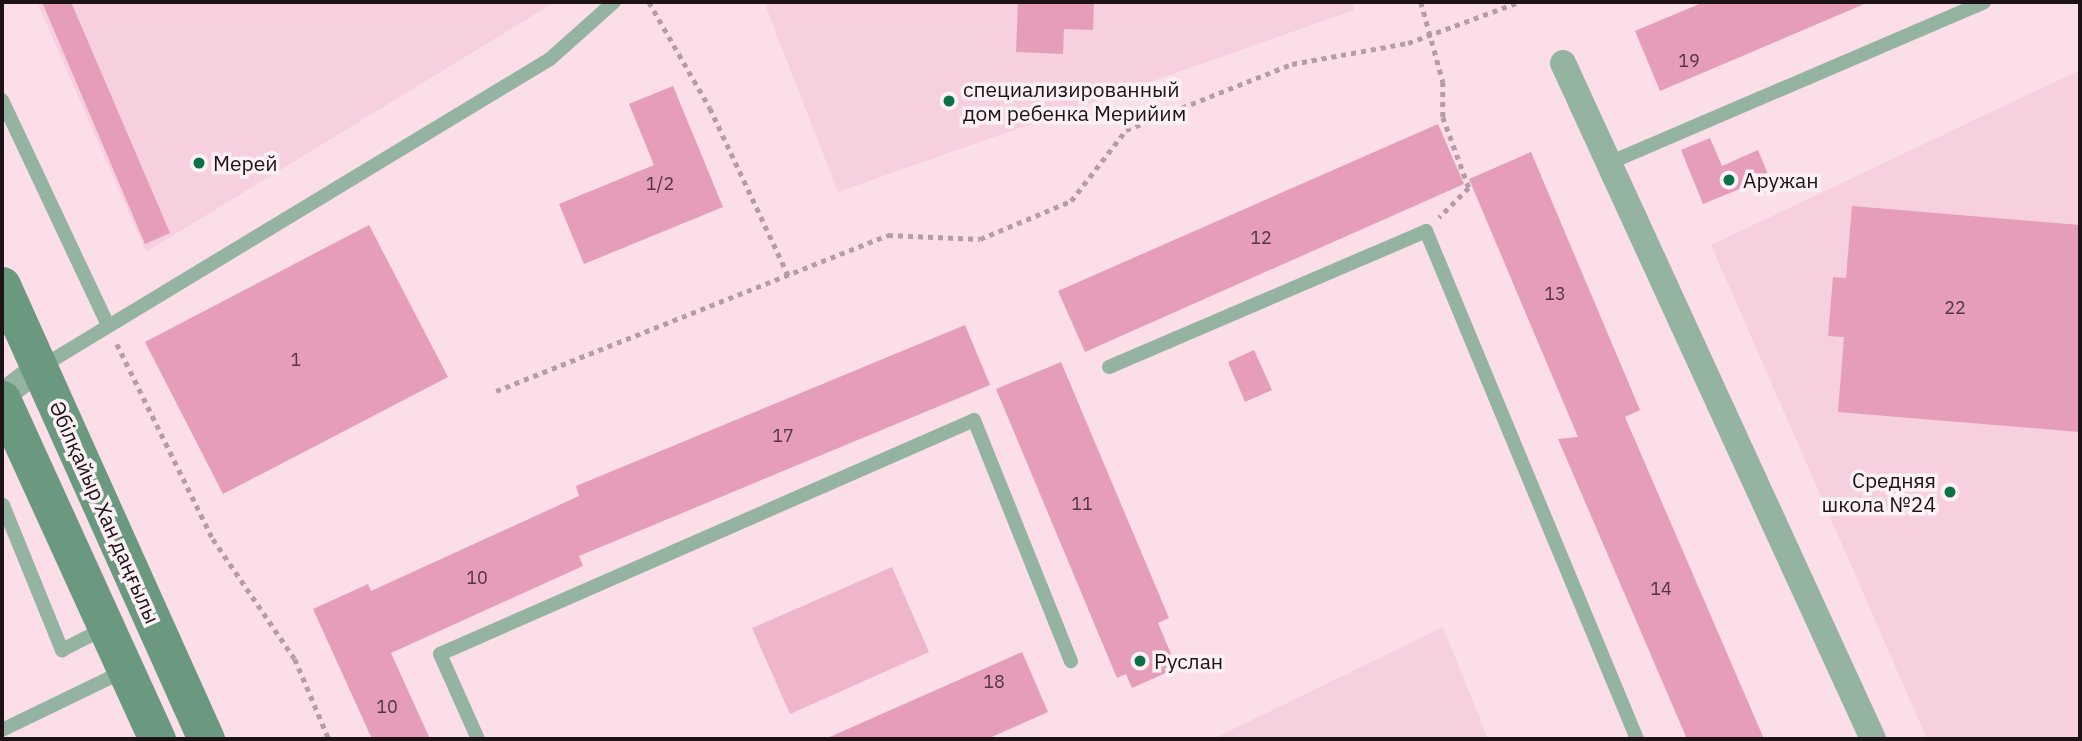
<!DOCTYPE html>
<html>
<head>
<meta charset="utf-8">
<style>
	body { margin:0 }
	#map { position:relative; width:2082px; height:741px; overflow:hidden; background:#fcdee8; font-family:"IBM Plex Sans",sans-serif }
	div>[style] { position:absolute }
	[style*='--x'] { left:calc(var(--x)*1px); top:calc(var(--y)*1px); width:calc(var(--w)*1px); rotate:calc(var(--a)*1deg) }
	.built>* { inset:0; background:#f6d0de }
	.green>* { inset:0; background:#efb6cb }
	.building>* { inset:0; background:#e69db9 }
	.path>* { height:4.5px; margin-top:-2.25px; transform-origin:0; background:repeating-linear-gradient(90deg,#b59da5 0 5px,transparent 0 10px) }
	.lane>* { height:14px; margin:-7px; padding:0 7px; transform-origin:7px; border-radius:7px; background:#94b3a1 }
	.street>* { height:26px; margin:-13px; padding:0 13px; transform-origin:13px; border-radius:13px; background:#94b3a1 }
	.secondary>* { height:37px; margin:-18.5px; padding:0 18.5px; transform-origin:18.5px; border-radius:18.5px; background:#6b997f }
	.dots>* { width:19px; height:19px; translate:-50% -50%; box-sizing:border-box; border:4px solid #fdf1f5; border-radius:50% }
	span { translate:-50% -50%; white-space:nowrap; text-align:center; line-height:1.15; -webkit-text-stroke:7px #fdf1f5; paint-order:stroke }
	.number-label { font-size:18px; color:#4f363f }
	.number-label span { -webkit-text-stroke-width:0 }
	.poi-label { font-size:21px; color:#1d1316 }
	.left { translate:0 -50%; text-align:left }
	.right { translate:-100% -50%; text-align:right }
	.street-label { font-size:21px; color:#1d1316 }
	.frame { position:absolute; inset:0; border:4px solid #1d1316; pointer-events:none }
</style>
</head>
<body>
<div id="map">
	<div class="built">
		<div style="clip-path:polygon(37px 2px,555px 2px,146px 252px)"></div>
		<div style="clip-path:polygon(764px 2px,1352px 2px,1354px 10px,838px 192px)"></div>
		<div style="clip-path:polygon(2080px 70px,2080px 739px,1927px 739px,1711px 245px)"></div>
		<div style="clip-path:polygon(1443px 627px,1488px 739px,1213px 739px)"></div>
	</div>
	<div class="green">
		<div style="clip-path:polygon(892px 567px,929px 652px,790px 714px,752px 628px)"></div>
	</div>
	<div class="building">
		<div style="clip-path:polygon(42px 2px,71px 2px,170px 233px,145px 244px)"></div>
		<div style="clip-path:polygon(1018px 2px,1094px 2px,1093px 30px,1064px 29px,1063px 54px,1016px 52px)"></div>
		<div style="clip-path:polygon(1704px 2px,1869px 2px,1660px 91px,1635px 31px)"></div>
		<div style="clip-path:polygon(673px 86px,723px 207px,584px 264px,559px 204px,654px 165px,629px 104px)"></div>
		<div style="clip-path:polygon(1438px 124px,1464px 184px,1085px 352px,1058px 291px)"></div>
		<div style="clip-path:polygon(1710px 138px,1722px 166px,1758px 150px,1769px 177px,1703px 204px,1681px 150px)"></div>
		<div style="clip-path:polygon(1531px 152px,1640px 410px,1625px 417px,1764px 739px,1687px 739px,1558px 439px,1578px 437px,1469px 179px)"></div>
		<div style="clip-path:polygon(1852px 206px,2080px 225px,2080px 432px,1838px 412px,1844px 337px,1828px 336px,1833px 277px,1846px 278px)"></div>
		<div style="clip-path:polygon(369px 225px,448px 377px,223px 494px,145px 342px)"></div>
		<div style="clip-path:polygon(965px 325px,990px 385px,579px 556px,583px 566px,391px 653px,430px 739px,372px 739px,313px 609px,368px 584px,371px 591px,579px 496px,576px 486px)"></div>
		<div style="clip-path:polygon(1254px 350px,1272px 390px,1245px 402px,1228px 362px)"></div>
		<div style="clip-path:polygon(1061px 362px,1169px 618px,1158px 623px,1177px 668px,1132px 688px,1126px 674px,1117px 678px,996px 389px)"></div>
		<div style="clip-path:polygon(1022px 652px,1048px 712px,987px 739px,825px 739px)"></div>
	</div>
	<div class="path">
		<div style="--x:649;--y:2;--w:122;--a:60.1"></div>
		<div style="--x:710;--y:108;--w:187;--a:64.9"></div>
		<div style="--x:1421;--y:2;--w:83;--a:74.6"></div>
		<div style="--x:1443;--y:82;--w:35;--a:90"></div>
		<div style="--x:1443;--y:117;--w:76;--a:69.9"></div>
		<div style="--x:1469;--y:188;--w:42;--a:135"></div>
		<div style="--x:117;--y:344;--w:217;--a:63.8"></div>
		<div style="--x:213;--y:539;--w:145;--a:55.7"></div>
		<div style="--x:295;--y:659;--w:87;--a:67"></div>
		<div style="--x:496;--y:391;--w:422;--a:-21.7"></div>
		<div style="--x:888;--y:235;--w:92;--a:2.5"></div>
		<div style="--x:980;--y:239;--w:99;--a:-22.7"></div>
		<div style="--x:1071;--y:201;--w:90;--a:-52.2"></div>
		<div style="--x:1126;--y:130;--w:179;--a:-21.7"></div>
		<div style="--x:1292;--y:64;--w:118;--a:-10.3"></div>
		<div style="--x:1408;--y:43;--w:118;--a:-20.3"></div>
	</div>
	<div class="lane">
		<div style="--x:2;--y:100;--w:249;--a:64.8"></div>
		<div style="--x:1609;--y:163;--w:408;--a:-23.2"></div>
		<div style="--x:41;--y:367;--w:595;--a:-31.18"></div>
		<div style="--x:550;--y:59;--w:86;--a:-41.7"></div>
		<div style="--x:1109;--y:367;--w:345;--a:-23.2"></div>
		<div style="--x:1426;--y:231;--w:550;--a:67.44"></div>
		<div style="--x:3;--y:505;--w:157;--a:67.9"></div>
		<div style="--x:62;--y:650;--w:48;--a:-27.1"></div>
		<div style="--x:2;--y:730;--w:136;--a:-25.8"></div>
		<div style="--x:478;--y:739;--w:93;--a:-114.1"></div>
		<div style="--x:440;--y:654;--w:583;--a:-23.66"></div>
		<div style="--x:974;--y:420;--w:260;--a:68.1"></div>
	</div>
	<div class="street">
		<div style="--x:1563;--y:63;--w:744;--a:65.36"></div>
		<div style="--x:2;--y:396;--w:48;--a:-37.3"></div>
	</div>
	<div class="secondary">
		<div style="--x:2;--y:285;--w:498;--a:65.8"></div>
		<div style="--x:2;--y:399;--w:374;--a:65.5"></div>
	</div>
	<div class="dots">
		<div style="left:949px;top:101px;background:#0b7148"></div>
		<div style="left:199px;top:163px;background:#0b7148"></div>
		<div style="left:1729px;top:180px;background:#0b7148"></div>
		<div style="left:1950px;top:492px;background:#0b7148"></div>
		<div style="left:1140px;top:661px;background:#0b7148"></div>
	</div>
	<div class="number-label">
		<span style="left:1689px;top:61px">19</span>
		<span style="left:660px;top:184px">1/2</span>
		<span style="left:1261px;top:238px">12</span>
		<span style="left:1555px;top:294px">13</span>
		<span style="left:1955px;top:308px">22</span>
		<span style="left:296px;top:360px">1</span>
		<span style="left:783px;top:436px">17</span>
		<span style="left:1082px;top:504px">11</span>
		<span style="left:477px;top:578px">10</span>
		<span style="left:1661px;top:589px">14</span>
		<span style="left:994px;top:682px">18</span>
		<span style="left:387px;top:707px">10</span>
	</div>
	<div class="poi-label">
		<span class="left" style="left:963px;top:101px">специализированный<br>дом ребенка Мерийим</span>
		<span class="left" style="left:213px;top:163px">Мерей</span>
		<span class="left" style="left:1743px;top:180px">Аружан</span>
		<span class="right" style="left:1936px;top:492px">Средняя<br>школа №24</span>
		<span class="left" style="left:1154px;top:661px">Руслан</span>
	</div>
	<div class="street-label">
		<span style="left:105px;top:512px;rotate:66deg">Әбілқайыр Хан даңғылы</span>
	</div>
	<div class="frame"></div>
</div>
</body>
</html>
